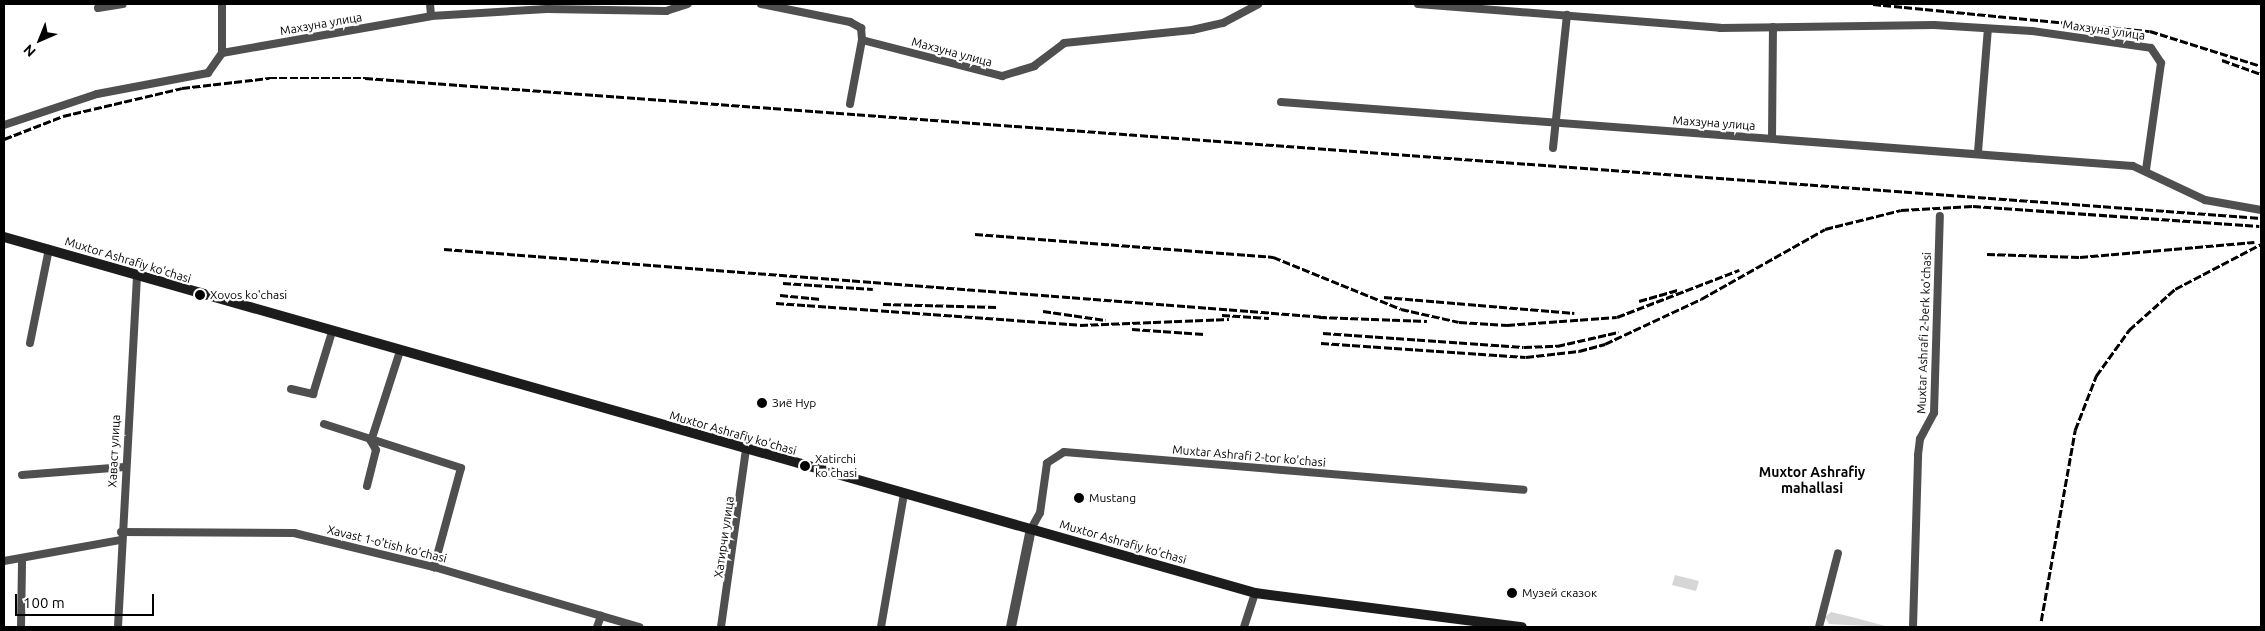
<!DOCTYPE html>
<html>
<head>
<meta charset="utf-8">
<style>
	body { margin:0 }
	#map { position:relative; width:2265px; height:631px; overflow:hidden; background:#fff; font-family:Ubuntu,sans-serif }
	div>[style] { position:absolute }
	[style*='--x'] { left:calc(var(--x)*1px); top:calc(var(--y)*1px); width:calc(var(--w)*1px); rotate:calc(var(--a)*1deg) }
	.green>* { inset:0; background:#d6d6d6 }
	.minor>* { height:8px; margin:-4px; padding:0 4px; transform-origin:4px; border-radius:4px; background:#4f4f4f }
	.tertiary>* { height:10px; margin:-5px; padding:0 5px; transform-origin:5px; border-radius:5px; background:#4f4f4f }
	.secondary>* { height:10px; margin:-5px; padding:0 5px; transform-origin:5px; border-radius:5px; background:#1c1c1c }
	.rail>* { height:2.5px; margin-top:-1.25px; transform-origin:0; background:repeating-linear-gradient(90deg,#000 0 8px,transparent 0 10.5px) }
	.dots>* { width:14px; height:14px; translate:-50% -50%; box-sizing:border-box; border:2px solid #fff; border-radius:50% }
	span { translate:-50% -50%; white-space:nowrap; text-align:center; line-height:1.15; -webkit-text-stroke:4.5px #fff; paint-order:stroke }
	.street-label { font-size:12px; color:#000 }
	.poi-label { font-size:12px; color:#000 }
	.left { translate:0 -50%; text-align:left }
	.neighbourhood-label { font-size:14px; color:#000; font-weight:700 }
	.frame { position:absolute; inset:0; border:5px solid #000; pointer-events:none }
	.north { position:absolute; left:15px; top:15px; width:50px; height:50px; -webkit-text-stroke:4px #fff; paint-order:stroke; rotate:224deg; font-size:14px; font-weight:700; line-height:20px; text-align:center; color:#000 }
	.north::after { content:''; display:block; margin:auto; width:18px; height:22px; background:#000; clip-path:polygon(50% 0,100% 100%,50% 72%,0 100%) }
	.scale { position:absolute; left:15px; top:594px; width:139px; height:22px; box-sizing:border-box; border:2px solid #000; border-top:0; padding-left:6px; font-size:15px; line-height:18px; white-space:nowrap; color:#000; -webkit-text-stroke:4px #fff; paint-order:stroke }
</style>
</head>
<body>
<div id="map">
	<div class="green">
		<div style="clip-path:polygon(1675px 575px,1699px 581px,1696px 591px,1672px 585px)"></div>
		<div style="clip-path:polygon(1831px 612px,1852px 617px,1889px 627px,1829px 624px,1825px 617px)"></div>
	</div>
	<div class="minor">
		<div style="--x:222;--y:4;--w:49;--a:90"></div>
		<div style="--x:430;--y:4;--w:12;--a:85"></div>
		<div style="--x:761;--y:4;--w:91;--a:11.4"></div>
		<div style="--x:850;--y:22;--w:13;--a:29"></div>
		<div style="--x:861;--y:28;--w:12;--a:85"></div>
		<div style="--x:862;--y:40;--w:145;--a:14.4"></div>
		<div style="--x:1002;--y:76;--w:34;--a:-17"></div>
		<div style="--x:1034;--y:66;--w:38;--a:-37"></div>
		<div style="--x:1064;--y:43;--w:129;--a:-5.8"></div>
		<div style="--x:1192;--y:30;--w:32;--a:-13"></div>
		<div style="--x:1223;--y:23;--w:40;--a:-28"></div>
		<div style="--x:1418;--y:4;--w:303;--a:4.5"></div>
		<div style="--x:1720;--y:28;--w:214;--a:-0.8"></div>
		<div style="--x:1934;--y:25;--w:98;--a:3.5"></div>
		<div style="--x:2032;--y:31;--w:120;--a:8.1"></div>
		<div style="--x:2151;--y:48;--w:18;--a:56"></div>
		<div style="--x:2161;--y:63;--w:108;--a:98"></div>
		<div style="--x:98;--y:8;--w:25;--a:-9"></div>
		<div style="--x:1281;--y:102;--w:854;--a:4.3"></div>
		<div style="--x:2133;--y:166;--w:80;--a:25.3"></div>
		<div style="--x:2205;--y:200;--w:57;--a:10.1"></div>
		<div style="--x:850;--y:104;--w:65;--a:-79.4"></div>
		<div style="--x:4;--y:125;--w:98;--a:-18.4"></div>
		<div style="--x:97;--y:94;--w:113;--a:-10.7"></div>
		<div style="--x:208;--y:73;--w:24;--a:-55"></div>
		<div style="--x:222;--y:53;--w:212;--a:-10"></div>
		<div style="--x:431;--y:16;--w:116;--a:-3.5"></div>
		<div style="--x:547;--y:9;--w:119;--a:1"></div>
		<div style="--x:666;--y:11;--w:23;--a:-18"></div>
		<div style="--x:1772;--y:138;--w:111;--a:-89.5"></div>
		<div style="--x:1553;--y:148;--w:134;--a:-84"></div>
		<div style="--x:1978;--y:152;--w:123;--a:-85.4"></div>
		<div style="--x:30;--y:343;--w:96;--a:-78.6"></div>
		<div style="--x:291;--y:389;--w:23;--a:13"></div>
		<div style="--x:313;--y:394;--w:65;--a:-73"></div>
		<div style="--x:324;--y:424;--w:144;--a:17.8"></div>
		<div style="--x:461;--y:468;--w:103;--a:105.3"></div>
		<div style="--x:22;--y:475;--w:103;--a:-4.4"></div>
		<div style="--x:367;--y:486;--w:37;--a:-76"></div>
		<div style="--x:376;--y:450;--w:10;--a:-119"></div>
		<div style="--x:371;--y:441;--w:95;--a:-72.1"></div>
		<div style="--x:1031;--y:529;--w:18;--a:-61"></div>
		<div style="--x:1040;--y:513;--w:50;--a:-82"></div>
		<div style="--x:1047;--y:463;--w:20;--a:-33"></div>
		<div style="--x:1064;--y:452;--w:461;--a:4.7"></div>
		<div style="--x:121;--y:532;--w:173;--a:0.3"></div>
		<div style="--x:294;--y:533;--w:144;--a:13.7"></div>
		<div style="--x:434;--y:567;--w:214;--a:16.3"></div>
		<div style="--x:4;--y:561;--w:119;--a:-10.2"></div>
		<div style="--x:21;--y:627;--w:67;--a:-89.1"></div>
		<div style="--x:118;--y:627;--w:352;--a:-86.9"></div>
		<div style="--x:597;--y:627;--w:12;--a:-70"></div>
		<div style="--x:721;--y:627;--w:179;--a:-82"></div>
		<div style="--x:881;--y:627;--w:135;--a:-80.2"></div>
		<div style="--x:1244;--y:627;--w:36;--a:-72"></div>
		<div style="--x:1819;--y:627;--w:76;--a:-75.6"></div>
		<div style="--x:1913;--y:627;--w:172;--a:-88.3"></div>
		<div style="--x:1918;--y:455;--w:16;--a:-83"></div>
		<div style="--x:1920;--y:439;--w:30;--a:-62"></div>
		<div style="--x:1934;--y:413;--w:197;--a:-88.3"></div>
	</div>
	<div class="tertiary">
		<div style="--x:1011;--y:627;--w:100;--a:-78.5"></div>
	</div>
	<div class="secondary">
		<div style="--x:4;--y:237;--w:1301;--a:15.88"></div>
		<div style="--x:1255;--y:593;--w:269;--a:7.3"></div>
	</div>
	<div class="rail">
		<div style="--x:1873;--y:4;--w:278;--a:5.6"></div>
		<div style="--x:2150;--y:31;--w:116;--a:17.5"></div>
		<div style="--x:2222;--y:60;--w:41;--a:19.7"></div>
		<div style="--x:4;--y:139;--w:63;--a:-21.3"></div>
		<div style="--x:63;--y:116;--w:122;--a:-13.2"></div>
		<div style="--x:182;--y:88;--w:88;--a:-6.6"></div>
		<div style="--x:269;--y:78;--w:96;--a:0"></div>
		<div style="--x:365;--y:78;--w:1901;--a:4.22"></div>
		<div style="--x:975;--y:234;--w:299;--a:4.4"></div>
		<div style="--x:1273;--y:257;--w:138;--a:22.1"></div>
		<div style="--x:1401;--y:309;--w:59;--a:12.6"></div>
		<div style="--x:1459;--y:322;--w:48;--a:3.6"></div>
		<div style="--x:1507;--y:325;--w:110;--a:-4.2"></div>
		<div style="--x:1617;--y:317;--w:131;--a:-21.1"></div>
		<div style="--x:444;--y:249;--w:884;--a:4.41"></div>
		<div style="--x:1987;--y:254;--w:93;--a:1.8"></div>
		<div style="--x:2080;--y:257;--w:175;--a:-4.9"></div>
		<div style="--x:783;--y:283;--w:90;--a:3.8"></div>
		<div style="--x:780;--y:295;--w:41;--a:5.6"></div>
		<div style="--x:1384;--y:297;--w:191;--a:4.8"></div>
		<div style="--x:1639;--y:301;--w:40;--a:-16"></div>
		<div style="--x:776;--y:303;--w:305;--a:4.1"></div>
		<div style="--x:1080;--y:325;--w:149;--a:-2.3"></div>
		<div style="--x:883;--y:304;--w:114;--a:1.5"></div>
		<div style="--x:1043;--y:311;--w:63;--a:8.3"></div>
		<div style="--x:1222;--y:315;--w:47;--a:3.7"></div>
		<div style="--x:1319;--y:317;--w:108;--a:2.1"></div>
		<div style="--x:1132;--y:329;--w:72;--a:4"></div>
		<div style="--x:1323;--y:333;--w:201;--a:4"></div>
		<div style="--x:1524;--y:347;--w:33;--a:-2"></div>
		<div style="--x:1557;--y:346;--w:63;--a:-12.9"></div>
		<div style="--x:1321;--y:343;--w:205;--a:3.9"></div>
		<div style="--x:1526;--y:357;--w:53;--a:-6.5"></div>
		<div style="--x:1579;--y:351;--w:27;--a:-15"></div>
		<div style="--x:1605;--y:344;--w:106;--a:-25.1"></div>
		<div style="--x:1701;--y:299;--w:142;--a:-29.4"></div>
		<div style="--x:1825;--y:229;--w:78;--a:-14"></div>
		<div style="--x:1901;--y:210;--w:72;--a:-3.2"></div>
		<div style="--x:1973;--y:206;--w:287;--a:4"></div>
		<div style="--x:2041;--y:621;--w:194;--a:-79.9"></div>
		<div style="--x:2075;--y:430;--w:58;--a:-68.7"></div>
		<div style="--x:2096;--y:376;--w:57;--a:-54.3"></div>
		<div style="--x:2129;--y:330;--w:62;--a:-41.7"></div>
		<div style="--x:2175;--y:289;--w:97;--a:-27.6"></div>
	</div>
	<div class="dots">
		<div style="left:200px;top:295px;background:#000"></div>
		<div style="left:762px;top:403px;background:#000"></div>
		<div style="left:805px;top:466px;background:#000"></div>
		<div style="left:1079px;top:498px;background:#000"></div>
		<div style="left:1512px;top:593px;background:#000"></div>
	</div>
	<div class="street-label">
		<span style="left:321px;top:24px;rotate:-10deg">Махзуна улица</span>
		<span style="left:2104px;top:30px;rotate:8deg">Махзуна улица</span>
		<span style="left:952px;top:52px;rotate:15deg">Махзуна улица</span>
		<span style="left:1714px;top:123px;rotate:4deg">Махзуна улица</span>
		<span style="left:128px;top:260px;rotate:17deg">Muxtor Ashrafiy ko'chasi</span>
		<span style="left:1924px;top:333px;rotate:-88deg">Muxtar Ashrafi 2-berk ko'chasi</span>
		<span style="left:733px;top:433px;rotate:16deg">Muxtor Ashrafiy ko'chasi</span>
		<span style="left:114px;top:451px;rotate:-87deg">Хаваст улица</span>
		<span style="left:1249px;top:456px;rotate:5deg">Muxtar Ashrafi 2-tor ko'chasi</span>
		<span style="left:724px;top:537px;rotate:-82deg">Хатирчи улица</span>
		<span style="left:1123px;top:542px;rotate:16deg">Muxtor Ashrafiy ko'chasi</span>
		<span style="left:387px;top:544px;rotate:14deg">Xavast 1-o'tish ko'chasi</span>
	</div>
	<div class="poi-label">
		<span class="left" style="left:210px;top:295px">Xovos ko'chasi</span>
		<span class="left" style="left:772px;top:403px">Зиё Нур</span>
		<span class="left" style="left:815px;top:466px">Xatirchi<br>ko'chasi</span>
		<span class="left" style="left:1089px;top:498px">Mustang</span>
		<span class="left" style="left:1522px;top:593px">Музей сказок</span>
	</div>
	<div class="neighbourhood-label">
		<span style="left:1812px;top:480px">Muxtor Ashrafiy<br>mahallasi</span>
	</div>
	<div class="frame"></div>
	<div class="north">N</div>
	<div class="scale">100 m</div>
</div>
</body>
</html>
